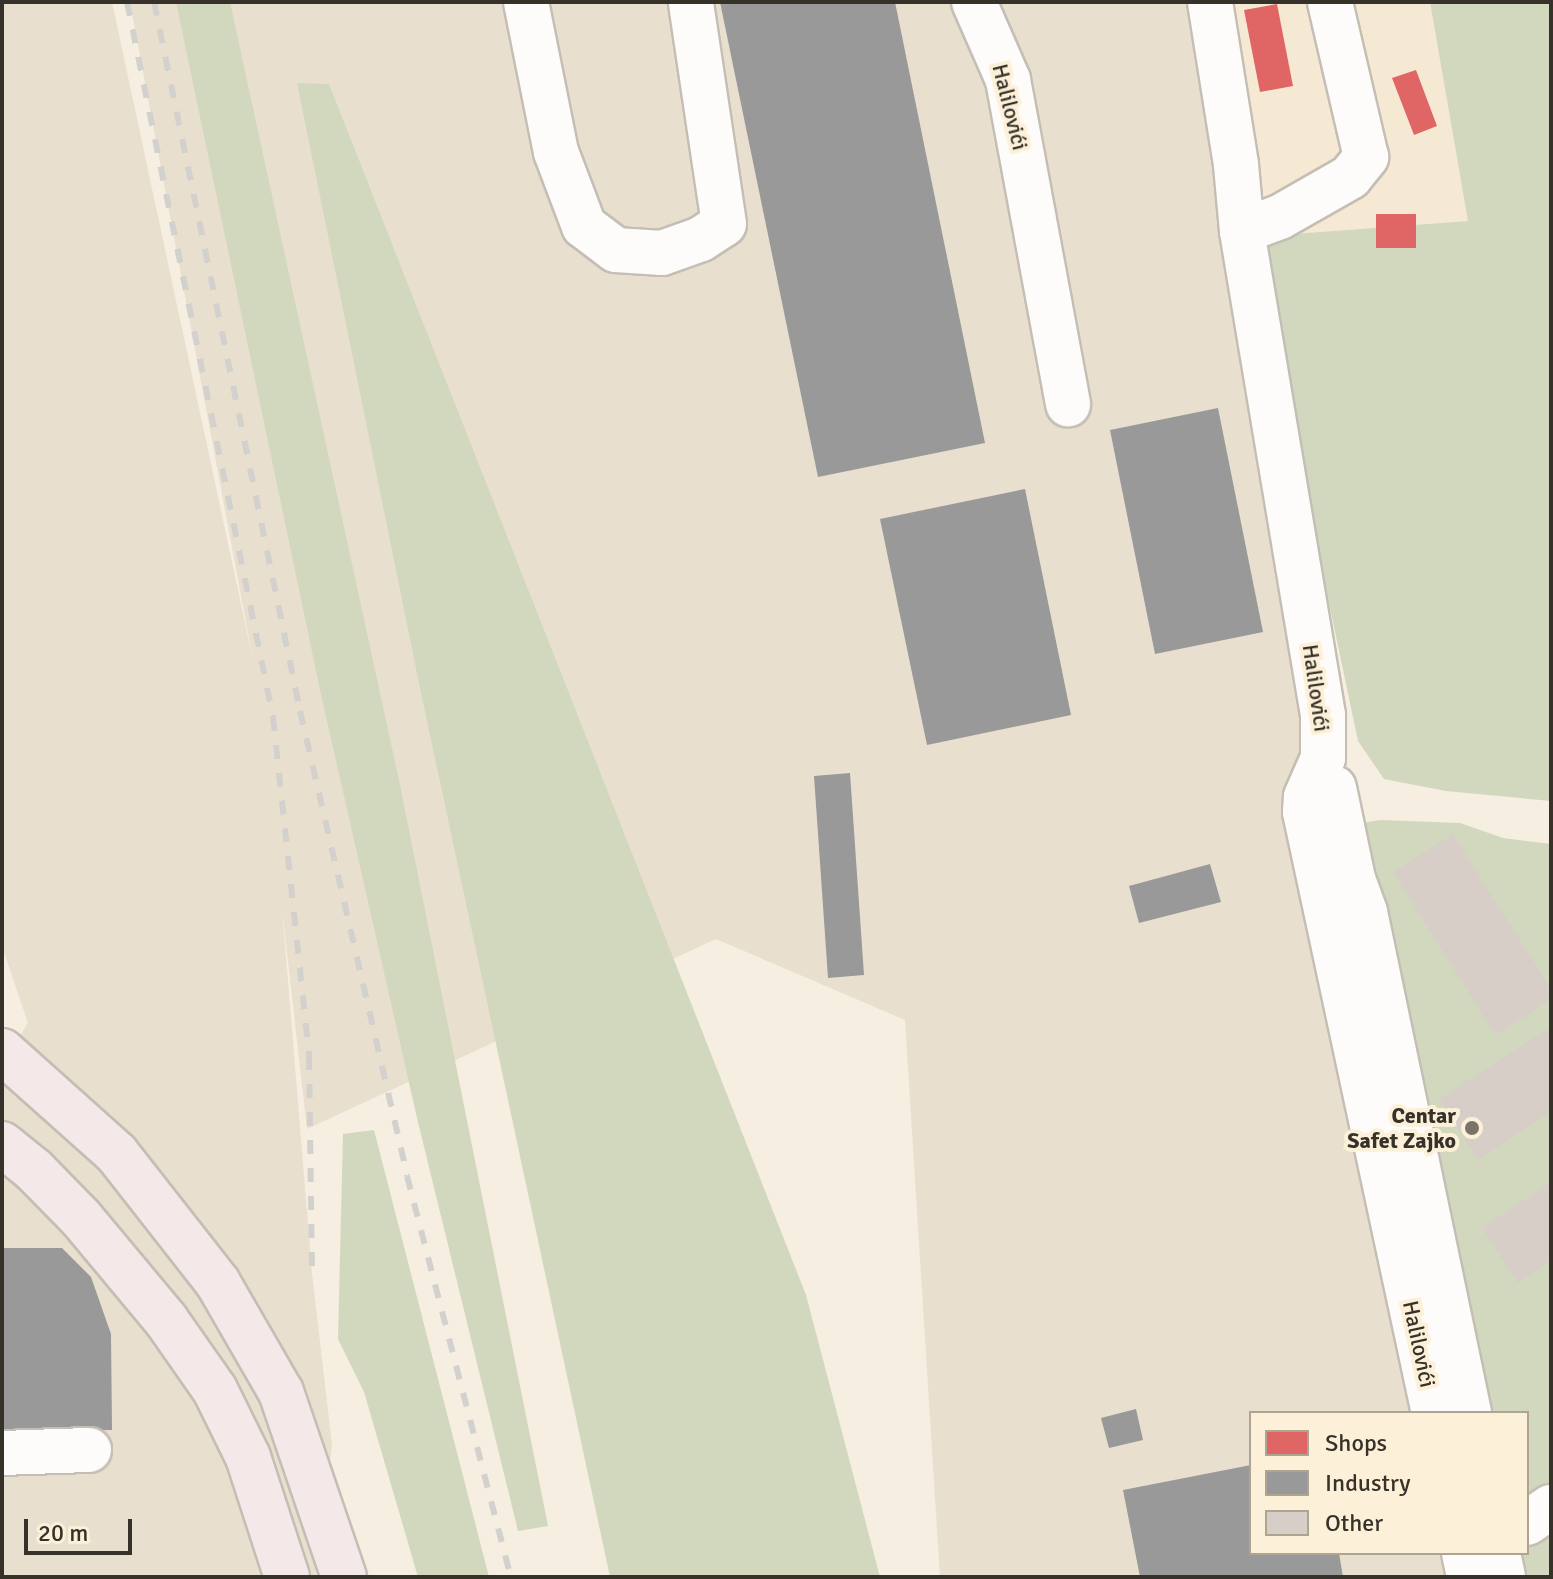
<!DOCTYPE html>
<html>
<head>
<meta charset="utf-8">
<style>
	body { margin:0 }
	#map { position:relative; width:1553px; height:1579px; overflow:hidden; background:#f5eee1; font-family:Signika,sans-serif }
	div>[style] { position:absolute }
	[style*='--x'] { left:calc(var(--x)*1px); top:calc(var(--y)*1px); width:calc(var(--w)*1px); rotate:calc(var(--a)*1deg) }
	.built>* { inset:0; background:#f6e9d3 }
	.industrial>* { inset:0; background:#e9dfce }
	.green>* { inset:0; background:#d1d8be }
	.shops>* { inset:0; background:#e06666 }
	.industry>* { inset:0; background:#999 }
	.building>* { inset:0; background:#d7cfc7 }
	.roads { filter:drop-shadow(2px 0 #c4beb4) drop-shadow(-2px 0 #c4beb4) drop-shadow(0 2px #c4beb4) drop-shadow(0 -2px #c4beb4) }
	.minor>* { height:44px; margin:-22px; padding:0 22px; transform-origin:22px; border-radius:22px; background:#fefcfa }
	.highway>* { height:44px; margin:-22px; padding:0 22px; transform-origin:22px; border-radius:22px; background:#f4e9e8 }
	.rail>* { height:6px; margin-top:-3px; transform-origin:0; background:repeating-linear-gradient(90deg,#d3d1cd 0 14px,transparent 0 28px) }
	.dots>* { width:22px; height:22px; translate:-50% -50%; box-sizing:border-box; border:4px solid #fdf0d9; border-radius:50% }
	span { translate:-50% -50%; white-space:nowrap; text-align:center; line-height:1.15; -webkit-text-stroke:8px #fdf0d9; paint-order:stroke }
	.street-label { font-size:22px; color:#363129 }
	.poi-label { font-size:22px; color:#363129; font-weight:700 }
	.right { translate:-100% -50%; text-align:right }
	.frame { position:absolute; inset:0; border:4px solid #363129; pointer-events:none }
	.legend { position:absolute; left:1249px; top:1411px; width:280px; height:144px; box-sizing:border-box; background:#fdf0d9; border:2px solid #ada493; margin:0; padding:10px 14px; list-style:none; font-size:24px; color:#363129 }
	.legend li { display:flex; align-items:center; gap:16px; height:40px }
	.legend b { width:40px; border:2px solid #ada493 }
	.scale { position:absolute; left:24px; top:1519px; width:108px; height:36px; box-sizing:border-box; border:4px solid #363129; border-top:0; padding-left:10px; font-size:24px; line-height:28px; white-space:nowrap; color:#363129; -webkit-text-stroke:6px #fdf0d9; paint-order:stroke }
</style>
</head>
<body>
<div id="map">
	<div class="built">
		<div style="clip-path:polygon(1207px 2px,1430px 2px,1469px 221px,1252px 237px)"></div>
	</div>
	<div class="industrial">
		<div style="clip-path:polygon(2px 2px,112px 2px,253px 660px,130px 2px,1206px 2px,1434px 1413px,1251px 1413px,1251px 1553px,1464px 1553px,1468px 1577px,940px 1577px,905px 1020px,716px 939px,307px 1129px,282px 908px,312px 1273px,332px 1445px,316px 1577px,2px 1577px,2px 1065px,28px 1023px,2px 946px)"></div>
	</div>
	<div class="green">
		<div style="clip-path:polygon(176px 2px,230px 2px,400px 785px,548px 1526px,518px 1531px,417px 1118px,320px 690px)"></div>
		<div style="clip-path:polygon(1430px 2px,1551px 2px,1551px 801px,1446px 791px,1384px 779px,1358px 741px,1252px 237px,1468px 221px)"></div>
		<div style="clip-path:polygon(297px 83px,329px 84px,806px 1295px,880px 1577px,610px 1577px,421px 693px)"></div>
		<div style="clip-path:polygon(1381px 820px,1460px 823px,1503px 838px,1551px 844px,1551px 1577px,1477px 1577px,1472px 1553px,1527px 1553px,1527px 1413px,1442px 1413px,1326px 828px)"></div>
		<div style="clip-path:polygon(374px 1130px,489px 1577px,418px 1577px,364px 1392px,338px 1339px,343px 1134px)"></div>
	</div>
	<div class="shops">
		<div style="clip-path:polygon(1277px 4px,1293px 86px,1260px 92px,1244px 10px)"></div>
		<div style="clip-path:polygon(1416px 70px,1437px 126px,1414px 135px,1392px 78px)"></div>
		<div style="clip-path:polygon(1376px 214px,1416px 214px,1416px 248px,1376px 248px)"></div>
	</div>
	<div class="industry">
		<div style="clip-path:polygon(720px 2px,895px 2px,985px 443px,818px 477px)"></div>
		<div style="clip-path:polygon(1218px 408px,1263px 632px,1155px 654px,1110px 430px)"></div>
		<div style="clip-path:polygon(1025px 489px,1071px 715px,927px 745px,880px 519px)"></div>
		<div style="clip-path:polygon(850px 773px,864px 975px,828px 978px,814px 776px)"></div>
		<div style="clip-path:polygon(1210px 864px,1221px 902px,1139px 923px,1129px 886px)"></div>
		<div style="clip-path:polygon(2px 1248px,62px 1248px,91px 1277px,111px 1334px,112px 1430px,2px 1431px)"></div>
		<div style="clip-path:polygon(1136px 1409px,1143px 1440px,1109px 1448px,1101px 1418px)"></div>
		<div style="clip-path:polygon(1251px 1465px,1251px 1553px,1339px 1553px,1343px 1577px,1140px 1577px,1123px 1490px)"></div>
	</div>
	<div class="building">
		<div style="clip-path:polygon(1453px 834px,1551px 989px,1551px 1000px,1495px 1035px,1393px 872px)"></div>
		<div style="clip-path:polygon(1551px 1027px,1551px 1112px,1478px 1160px,1439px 1099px)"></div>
		<div style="clip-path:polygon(1551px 1182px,1551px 1261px,1518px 1283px,1482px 1228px)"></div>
	</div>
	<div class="roads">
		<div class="minor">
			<div style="--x:526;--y:2;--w:153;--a:78.7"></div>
			<div style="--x:556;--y:152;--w:79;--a:69.3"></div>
			<div style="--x:584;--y:226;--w:40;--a:37"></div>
			<div style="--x:616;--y:250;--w:46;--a:3.7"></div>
			<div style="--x:662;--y:253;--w:41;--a:-19.7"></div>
			<div style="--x:701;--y:239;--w:27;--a:-33"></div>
			<div style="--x:724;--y:224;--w:224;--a:-98.5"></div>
			<div style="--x:974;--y:2;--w:85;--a:66.4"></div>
			<div style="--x:1008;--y:80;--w:330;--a:79.5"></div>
			<div style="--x:1210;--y:2;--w:165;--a:80.9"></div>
			<div style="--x:1236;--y:165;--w:66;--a:84.8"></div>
			<div style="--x:1242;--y:231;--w:491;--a:80.5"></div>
			<div style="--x:1323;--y:715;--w:43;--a:90"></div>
			<div style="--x:1323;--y:758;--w:43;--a:113.6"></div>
			<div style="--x:1306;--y:797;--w:15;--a:94"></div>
			<div style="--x:1305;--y:812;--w:615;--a:77.89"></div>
			<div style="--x:1242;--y:231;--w:40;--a:-20.2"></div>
			<div style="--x:1280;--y:217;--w:81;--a:-29.7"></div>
			<div style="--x:1350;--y:177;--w:26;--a:-51"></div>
			<div style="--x:1366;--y:157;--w:159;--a:-103.1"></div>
			<div style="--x:1334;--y:788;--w:93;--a:78.2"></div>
			<div style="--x:1353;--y:879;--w:35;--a:70"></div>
			<div style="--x:1365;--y:912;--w:512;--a:78.27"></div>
			<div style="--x:2;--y:1453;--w:87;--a:-2"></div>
			<div style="--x:1527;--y:1523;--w:29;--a:-34"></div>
			<div style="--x:1464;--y:1553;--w:25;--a:78"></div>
			<div style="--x:1498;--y:1553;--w:25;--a:78"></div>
		</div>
		<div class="highway">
			<div style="--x:2;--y:1051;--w:154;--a:41.8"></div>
			<div style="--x:117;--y:1154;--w:164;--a:51.9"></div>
			<div style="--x:218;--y:1283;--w:126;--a:60"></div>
			<div style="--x:281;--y:1392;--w:195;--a:71.2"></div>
			<div style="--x:2;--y:1144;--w:41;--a:39.1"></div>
			<div style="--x:34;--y:1170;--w:67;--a:45.6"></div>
			<div style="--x:81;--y:1218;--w:133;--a:50.2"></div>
			<div style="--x:166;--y:1320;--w:85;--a:55"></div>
			<div style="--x:215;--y:1390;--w:75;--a:63.8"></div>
			<div style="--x:248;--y:1457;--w:126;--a:72"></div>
		</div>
	</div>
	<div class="rail">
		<div style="--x:127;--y:2;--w:730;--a:78.46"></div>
		<div style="--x:273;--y:717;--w:341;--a:83.9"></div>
		<div style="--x:309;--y:1056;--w:217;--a:89.2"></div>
		<div style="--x:154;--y:2;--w:724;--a:78.36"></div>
		<div style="--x:300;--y:711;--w:477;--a:77"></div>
		<div style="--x:407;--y:1176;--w:414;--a:75.5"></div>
	</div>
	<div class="dots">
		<div style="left:1472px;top:1128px;background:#797369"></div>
	</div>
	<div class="street-label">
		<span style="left:1010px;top:107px;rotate:76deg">Halilovići</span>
		<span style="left:1316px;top:688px;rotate:82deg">Halilovići</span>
		<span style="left:1419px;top:1344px;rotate:78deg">Halilovići</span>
	</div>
	<div class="poi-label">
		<span class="right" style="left:1456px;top:1128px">Centar<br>Safet Zajko</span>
	</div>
	<div class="frame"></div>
	<ul class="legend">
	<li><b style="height:22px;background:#e06666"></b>Shops</li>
	<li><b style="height:22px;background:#999"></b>Industry</li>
	<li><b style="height:22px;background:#d7cfc7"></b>Other</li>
	</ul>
	<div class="scale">20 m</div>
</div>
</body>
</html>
